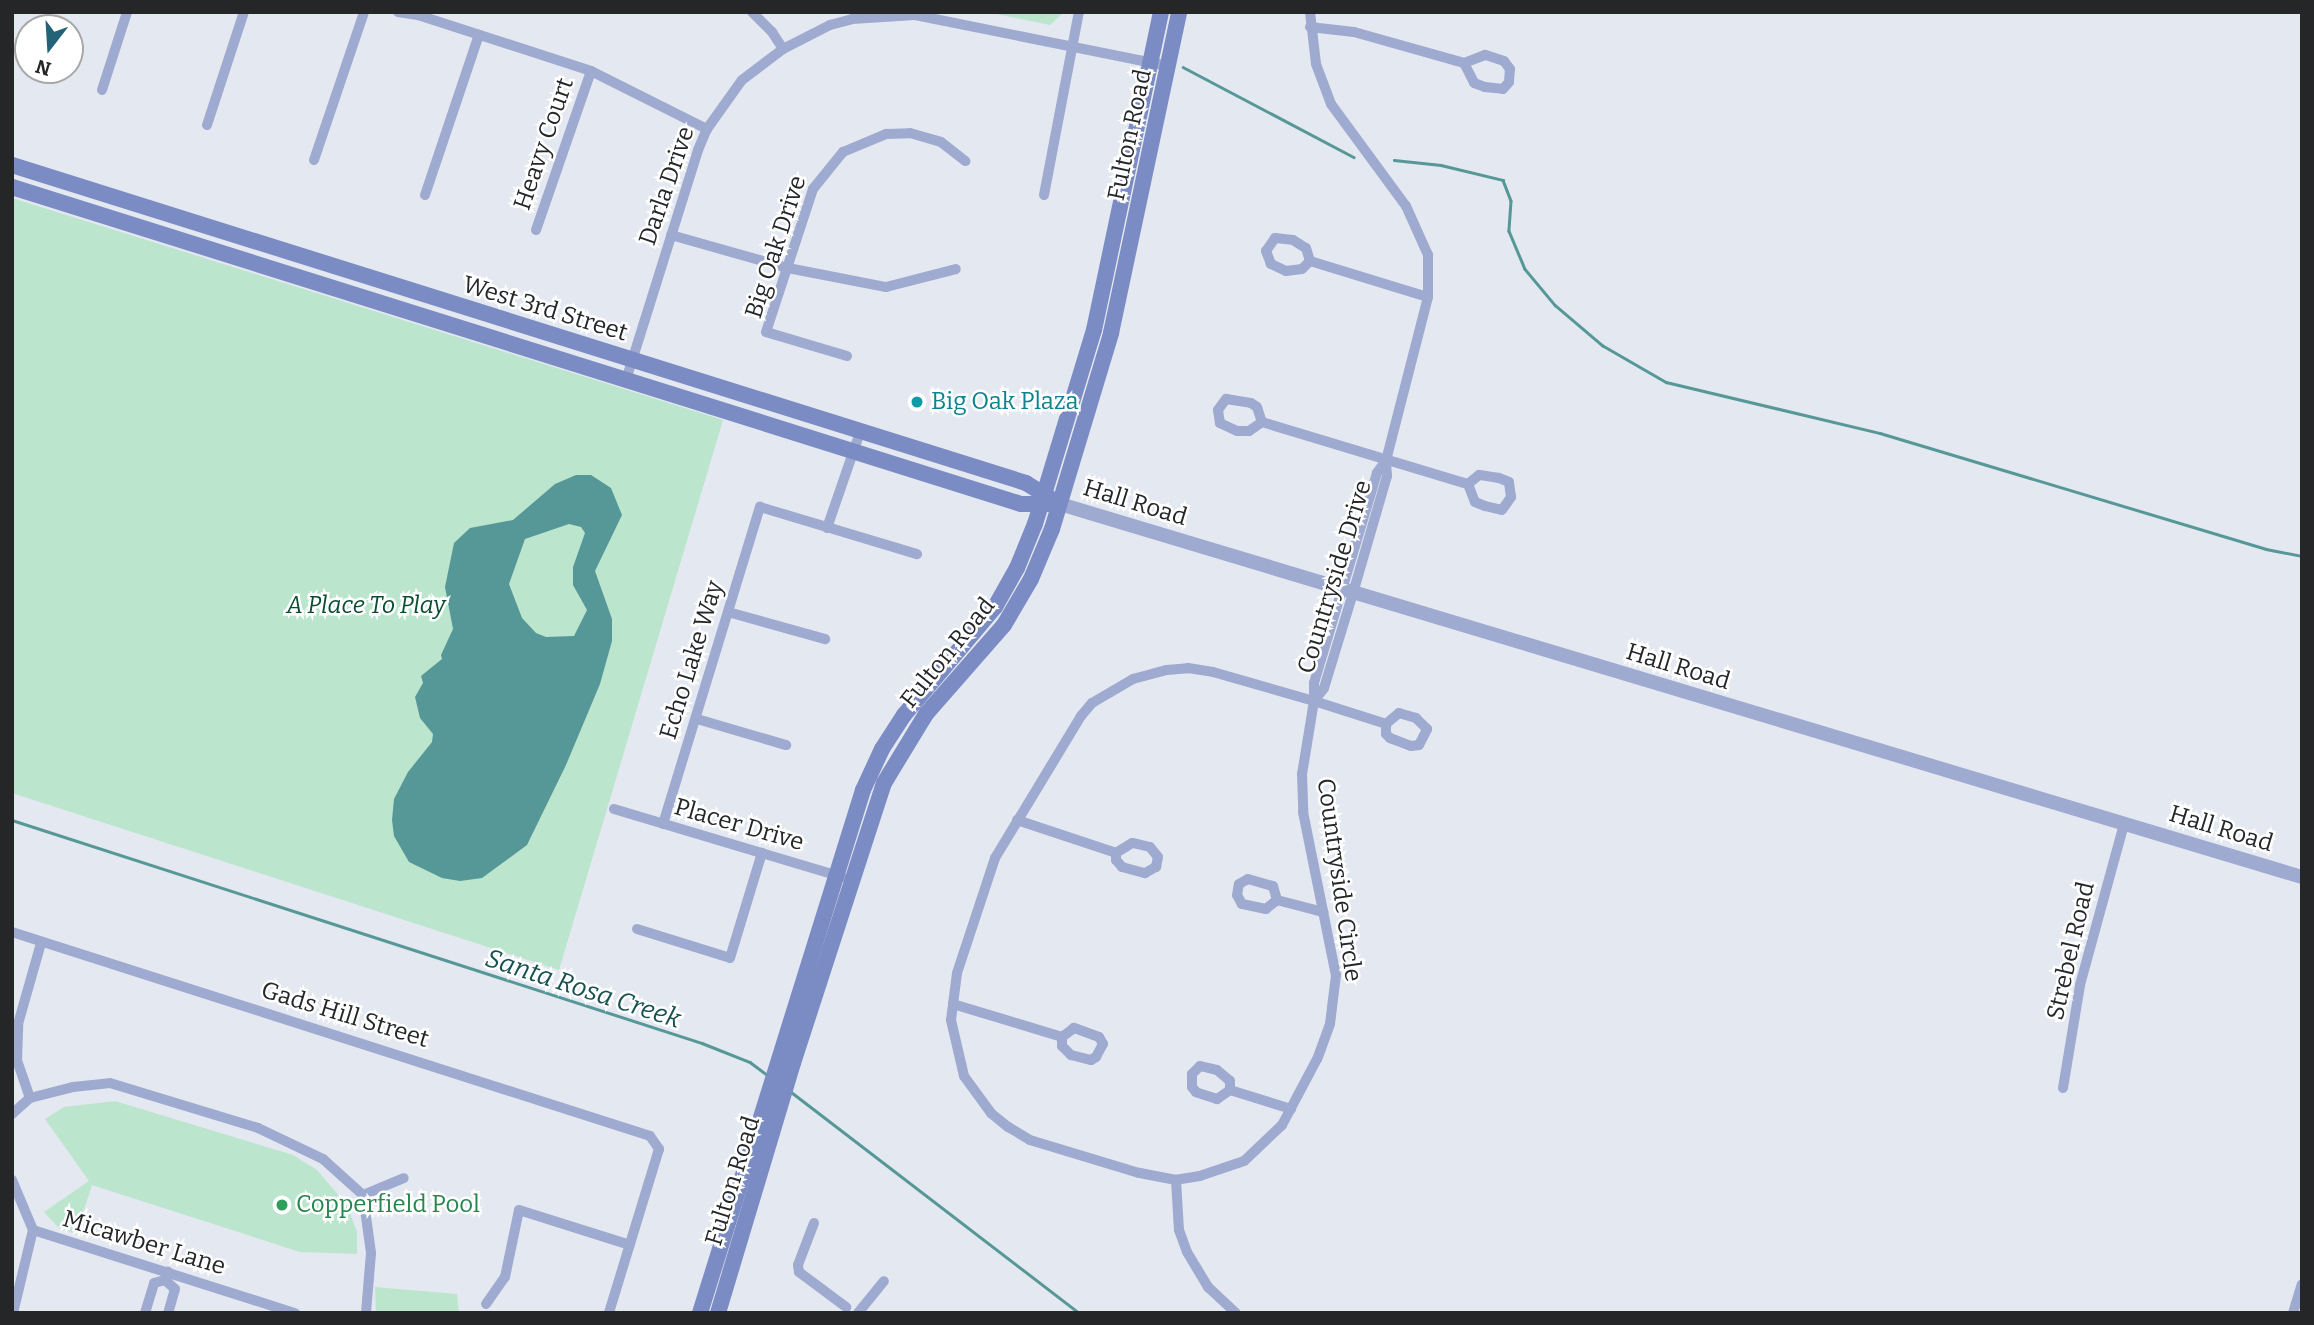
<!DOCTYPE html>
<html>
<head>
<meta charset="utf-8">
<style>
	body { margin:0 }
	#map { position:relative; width:2314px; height:1325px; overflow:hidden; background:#e4e8f0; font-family:Bitter,serif }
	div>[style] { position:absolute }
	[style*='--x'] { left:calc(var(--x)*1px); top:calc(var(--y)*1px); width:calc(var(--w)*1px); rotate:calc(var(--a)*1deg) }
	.green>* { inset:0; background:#bce5ce }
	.water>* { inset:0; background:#569797 }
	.stream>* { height:2.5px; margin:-1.25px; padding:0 1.25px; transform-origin:1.25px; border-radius:1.25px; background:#569797 }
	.minor>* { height:10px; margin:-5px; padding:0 5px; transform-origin:5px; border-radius:5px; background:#9eaad0 }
	.tertiary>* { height:14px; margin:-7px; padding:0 7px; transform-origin:7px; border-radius:7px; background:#9eaad0 }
	.secondary>* { height:16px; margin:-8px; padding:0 8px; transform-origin:8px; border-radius:8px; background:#7b8bc3 }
	.dots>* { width:19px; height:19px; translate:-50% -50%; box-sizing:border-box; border:4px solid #fff; border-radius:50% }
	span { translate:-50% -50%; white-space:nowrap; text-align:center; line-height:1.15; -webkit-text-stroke:5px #fff; paint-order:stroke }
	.street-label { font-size:24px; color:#242628 }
	.culture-label { font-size:24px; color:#0d838f }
	.left { translate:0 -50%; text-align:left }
	.park-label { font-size:24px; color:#0d4d33; font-style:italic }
	.leisure-label { font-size:24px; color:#27864d }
	.water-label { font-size:26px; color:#175151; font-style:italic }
	.frame { position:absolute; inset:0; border:14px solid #242628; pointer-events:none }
	.north { position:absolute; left:14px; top:14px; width:70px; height:70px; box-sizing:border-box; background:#fff; border:2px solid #a7a8a9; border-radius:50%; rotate:197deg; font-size:19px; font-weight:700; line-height:28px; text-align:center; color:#242628 }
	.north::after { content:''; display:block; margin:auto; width:24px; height:32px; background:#246278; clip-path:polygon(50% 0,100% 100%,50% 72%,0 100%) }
</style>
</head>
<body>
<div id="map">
	<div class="green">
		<div style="clip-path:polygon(986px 12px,1064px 12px,1050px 25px)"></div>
		<div style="clip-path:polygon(12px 198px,723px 420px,559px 970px,12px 793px)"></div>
		<div style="clip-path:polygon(115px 1101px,293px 1155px,317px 1170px,347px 1205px,357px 1232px,357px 1254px,300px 1252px,92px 1185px,76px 1234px,59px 1228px,44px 1212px,89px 1181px,45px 1119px,64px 1107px)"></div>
		<div style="clip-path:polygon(375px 1287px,457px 1294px,459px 1313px,376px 1313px)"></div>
	</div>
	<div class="water">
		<div style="clip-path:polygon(evenodd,576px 475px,591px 475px,611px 488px,622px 515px,595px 571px,612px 619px,612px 641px,600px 684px,566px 765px,527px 845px,482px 878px,460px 881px,442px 878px,409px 862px,394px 836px,392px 820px,394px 799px,408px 772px,432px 742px,433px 734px,420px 718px,415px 697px,423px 683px,421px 676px,442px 659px,441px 655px,453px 629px,445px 587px,454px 543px,470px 528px,513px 520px,555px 484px,576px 475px,569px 524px,581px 527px,585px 533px,573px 567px,573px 585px,587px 610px,574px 636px,546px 637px,536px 633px,522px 618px,509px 584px,525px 539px,569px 524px)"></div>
	</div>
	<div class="stream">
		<div style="--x:1183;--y:67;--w:193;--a:27.8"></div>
		<div style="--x:1394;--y:160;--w:47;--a:6.1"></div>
		<div style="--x:1441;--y:165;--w:64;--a:13.6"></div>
		<div style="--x:1503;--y:180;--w:22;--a:69"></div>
		<div style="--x:1511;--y:201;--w:30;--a:94"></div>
		<div style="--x:1509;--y:231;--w:41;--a:67.2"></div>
		<div style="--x:1525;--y:269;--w:47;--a:50.2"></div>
		<div style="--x:1555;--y:305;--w:62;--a:40.4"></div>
		<div style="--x:1602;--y:345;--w:74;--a:30"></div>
		<div style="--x:1666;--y:382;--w:220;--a:13.4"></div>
		<div style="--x:1880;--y:433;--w:403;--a:16.7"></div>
		<div style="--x:2266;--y:549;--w:37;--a:11"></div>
		<div style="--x:12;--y:820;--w:725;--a:17.91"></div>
		<div style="--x:702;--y:1043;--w:52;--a:21.6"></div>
		<div style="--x:750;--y:1062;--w:21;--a:37"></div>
		<div style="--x:790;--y:1091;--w:364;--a:37.5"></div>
	</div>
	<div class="minor">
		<div style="--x:398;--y:12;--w:20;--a:9"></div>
		<div style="--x:418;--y:15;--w:182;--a:17.9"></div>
		<div style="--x:591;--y:71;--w:130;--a:26.6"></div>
		<div style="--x:752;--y:12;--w:28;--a:45"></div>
		<div style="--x:772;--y:32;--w:20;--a:57"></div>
		<div style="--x:1310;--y:12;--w:52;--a:83.4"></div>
		<div style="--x:1316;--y:64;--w:43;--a:69.4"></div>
		<div style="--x:1331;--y:104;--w:127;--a:53.7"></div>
		<div style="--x:1406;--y:206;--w:54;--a:65.8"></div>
		<div style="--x:1428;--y:255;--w:42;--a:90"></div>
		<div style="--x:1428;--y:297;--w:168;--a:104.4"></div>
		<div style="--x:1386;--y:460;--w:16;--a:125"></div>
		<div style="--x:1377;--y:473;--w:219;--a:106.7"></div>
		<div style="--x:1314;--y:683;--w:18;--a:90"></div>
		<div style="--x:1310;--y:27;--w:44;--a:6.5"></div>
		<div style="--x:1354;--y:32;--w:114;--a:15.7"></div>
		<div style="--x:1464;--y:63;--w:22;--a:63"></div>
		<div style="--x:1474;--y:83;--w:12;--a:20"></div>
		<div style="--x:1485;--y:87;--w:18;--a:6"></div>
		<div style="--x:1503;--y:89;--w:9;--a:-49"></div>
		<div style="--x:1509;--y:82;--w:13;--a:-86"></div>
		<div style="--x:1510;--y:69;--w:10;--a:-127"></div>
		<div style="--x:1504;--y:61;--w:20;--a:-162"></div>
		<div style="--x:1485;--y:55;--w:22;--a:159"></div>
		<div style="--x:102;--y:90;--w:82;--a:-72.2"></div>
		<div style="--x:207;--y:125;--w:119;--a:-71.9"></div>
		<div style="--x:314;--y:160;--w:156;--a:-71.3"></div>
		<div style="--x:425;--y:195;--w:169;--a:-71.4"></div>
		<div style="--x:1044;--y:195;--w:186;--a:-79.2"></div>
		<div style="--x:536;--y:230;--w:168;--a:-70.9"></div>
		<div style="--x:671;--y:235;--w:122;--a:15.8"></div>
		<div style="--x:788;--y:268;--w:100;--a:11"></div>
		<div style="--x:886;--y:287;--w:72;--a:-14.4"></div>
		<div style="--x:1310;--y:261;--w:11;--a:135"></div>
		<div style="--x:1302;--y:269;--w:16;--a:173"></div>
		<div style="--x:1286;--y:271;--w:17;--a:-155"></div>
		<div style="--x:1271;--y:264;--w:14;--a:-111"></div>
		<div style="--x:1266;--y:251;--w:16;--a:-55"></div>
		<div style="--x:1275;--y:238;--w:18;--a:6"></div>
		<div style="--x:1293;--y:240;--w:15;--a:32"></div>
		<div style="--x:1306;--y:248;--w:14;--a:73"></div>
		<div style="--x:1310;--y:261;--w:123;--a:17"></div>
		<div style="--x:847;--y:356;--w:84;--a:-163.5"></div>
		<div style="--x:766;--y:332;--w:151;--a:-71.8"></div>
		<div style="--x:813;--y:189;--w:48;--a:-51"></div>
		<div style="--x:843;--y:152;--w:47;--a:-22.7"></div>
		<div style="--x:886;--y:134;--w:24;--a:-2"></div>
		<div style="--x:910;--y:133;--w:32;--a:16"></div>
		<div style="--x:941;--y:142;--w:31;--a:38"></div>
		<div style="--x:626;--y:380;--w:241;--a:-72.6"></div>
		<div style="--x:698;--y:150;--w:23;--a:-67"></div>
		<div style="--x:707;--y:129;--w:60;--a:-54.5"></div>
		<div style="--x:742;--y:80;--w:51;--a:-37.1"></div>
		<div style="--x:783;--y:49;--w:53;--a:-27.1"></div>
		<div style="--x:830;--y:25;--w:23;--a:-15"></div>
		<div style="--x:852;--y:19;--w:63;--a:-3.6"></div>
		<div style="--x:915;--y:15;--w:258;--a:11.4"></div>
		<div style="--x:1262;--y:422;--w:16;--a:145"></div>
		<div style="--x:1249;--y:431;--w:12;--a:180"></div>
		<div style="--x:1237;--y:431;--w:19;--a:-155"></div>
		<div style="--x:1220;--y:423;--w:13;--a:-99"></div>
		<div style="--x:1218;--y:410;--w:14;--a:-54"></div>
		<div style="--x:1226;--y:399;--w:25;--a:9"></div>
		<div style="--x:1251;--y:403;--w:7;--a:34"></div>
		<div style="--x:1257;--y:407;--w:16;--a:72"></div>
		<div style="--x:1262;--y:422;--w:215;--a:16.8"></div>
		<div style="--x:1468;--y:484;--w:19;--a:69"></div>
		<div style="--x:1475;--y:502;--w:11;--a:22"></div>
		<div style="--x:1485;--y:506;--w:17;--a:13"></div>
		<div style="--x:1502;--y:510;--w:16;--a:-55"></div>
		<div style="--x:1511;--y:497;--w:15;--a:-98"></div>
		<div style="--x:1509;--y:482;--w:11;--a:-158"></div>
		<div style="--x:1499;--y:478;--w:20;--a:-171"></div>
		<div style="--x:1479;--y:475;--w:14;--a:141"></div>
		<div style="--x:827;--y:528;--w:102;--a:-71"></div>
		<div style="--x:728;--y:612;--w:101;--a:15.6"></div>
		<div style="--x:1188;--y:668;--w:25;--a:9"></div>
		<div style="--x:1213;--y:672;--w:105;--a:16"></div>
		<div style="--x:1314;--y:701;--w:74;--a:99.3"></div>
		<div style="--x:1302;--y:774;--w:38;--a:88"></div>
		<div style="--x:1303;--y:812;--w:166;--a:78.6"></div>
		<div style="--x:1336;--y:975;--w:49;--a:97"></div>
		<div style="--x:1330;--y:1024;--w:37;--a:110"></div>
		<div style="--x:1317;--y:1059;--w:75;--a:117.9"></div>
		<div style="--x:1282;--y:1125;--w:52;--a:136.5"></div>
		<div style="--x:1244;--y:1161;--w:46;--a:161.2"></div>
		<div style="--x:1200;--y:1176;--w:24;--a:171"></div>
		<div style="--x:1176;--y:1180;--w:38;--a:-169"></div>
		<div style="--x:1139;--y:1173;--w:114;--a:-163.2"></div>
		<div style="--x:1030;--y:1140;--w:26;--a:-149"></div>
		<div style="--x:1008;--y:1127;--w:22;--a:-141"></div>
		<div style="--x:991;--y:1113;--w:46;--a:-126.1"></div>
		<div style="--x:964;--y:1076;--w:57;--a:-103.1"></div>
		<div style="--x:951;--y:1020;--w:47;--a:-82.7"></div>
		<div style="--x:957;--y:973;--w:121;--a:-71.7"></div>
		<div style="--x:995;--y:858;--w:166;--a:-58.8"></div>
		<div style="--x:1081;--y:716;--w:17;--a:-50"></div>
		<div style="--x:1092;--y:703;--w:48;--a:-30.3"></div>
		<div style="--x:1133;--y:679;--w:35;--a:-15"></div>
		<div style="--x:1167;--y:670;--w:21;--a:-5"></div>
		<div style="--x:1314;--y:701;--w:16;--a:-52"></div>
		<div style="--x:1324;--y:688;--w:99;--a:-73"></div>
		<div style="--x:1353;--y:593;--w:122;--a:-73.8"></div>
		<div style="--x:1387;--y:476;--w:16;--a:-94"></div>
		<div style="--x:1314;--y:701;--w:76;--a:17.7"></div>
		<div style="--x:1386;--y:724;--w:10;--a:90"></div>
		<div style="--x:1386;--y:734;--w:6;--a:45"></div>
		<div style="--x:1390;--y:738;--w:22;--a:21"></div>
		<div style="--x:1411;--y:746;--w:8;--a:-7"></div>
		<div style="--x:1419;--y:745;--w:18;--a:-63"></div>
		<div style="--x:1427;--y:729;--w:16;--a:-135"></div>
		<div style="--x:1416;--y:718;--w:18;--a:-164"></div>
		<div style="--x:1399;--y:713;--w:17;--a:140"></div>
		<div style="--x:697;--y:719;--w:93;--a:16.3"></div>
		<div style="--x:614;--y:809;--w:238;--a:16.6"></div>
		<div style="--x:1017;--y:820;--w:104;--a:18.4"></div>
		<div style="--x:1116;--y:853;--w:7;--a:90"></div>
		<div style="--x:1116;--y:860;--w:9;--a:49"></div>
		<div style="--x:1122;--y:867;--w:24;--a:15"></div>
		<div style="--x:1145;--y:873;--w:13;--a:-29"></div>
		<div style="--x:1156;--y:867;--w:10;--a:-79"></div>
		<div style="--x:1158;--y:857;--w:13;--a:-129"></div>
		<div style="--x:1150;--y:847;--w:18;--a:-167"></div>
		<div style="--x:1132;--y:843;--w:19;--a:148"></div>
		<div style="--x:663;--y:824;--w:332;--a:-73"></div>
		<div style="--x:760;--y:507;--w:164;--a:16.7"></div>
		<div style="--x:1277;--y:900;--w:14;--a:141"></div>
		<div style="--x:1266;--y:909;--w:25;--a:-168"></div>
		<div style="--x:1242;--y:904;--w:10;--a:-119"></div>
		<div style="--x:1237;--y:895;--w:11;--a:-80"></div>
		<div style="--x:1239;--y:884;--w:10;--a:-29"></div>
		<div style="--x:1248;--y:879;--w:26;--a:16"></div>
		<div style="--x:1273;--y:886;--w:15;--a:74"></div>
		<div style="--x:1277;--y:900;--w:48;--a:14.6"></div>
		<div style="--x:637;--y:929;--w:97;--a:17.3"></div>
		<div style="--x:730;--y:958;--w:110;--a:-73.1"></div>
		<div style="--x:12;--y:932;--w:670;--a:17.73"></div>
		<div style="--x:650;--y:1136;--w:16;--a:55"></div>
		<div style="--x:659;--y:1149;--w:171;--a:107"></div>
		<div style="--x:953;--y:1004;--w:114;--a:16.8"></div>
		<div style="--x:1062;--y:1037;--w:9;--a:90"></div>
		<div style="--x:1062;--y:1046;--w:13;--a:45"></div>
		<div style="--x:1071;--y:1055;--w:21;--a:14"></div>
		<div style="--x:1091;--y:1060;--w:6;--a:-31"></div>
		<div style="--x:1096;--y:1057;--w:15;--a:-62"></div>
		<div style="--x:1103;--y:1044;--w:8;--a:-120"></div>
		<div style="--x:1099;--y:1037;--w:27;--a:-160"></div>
		<div style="--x:1074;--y:1028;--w:15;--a:143"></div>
		<div style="--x:2063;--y:1088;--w:104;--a:-80.6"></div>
		<div style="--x:2080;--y:985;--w:167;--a:-74.7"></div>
		<div style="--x:1230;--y:1090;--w:16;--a:145"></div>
		<div style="--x:1217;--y:1099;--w:22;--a:-162"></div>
		<div style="--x:1196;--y:1092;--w:6;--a:-129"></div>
		<div style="--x:1192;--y:1087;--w:13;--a:-90"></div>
		<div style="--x:1192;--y:1074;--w:11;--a:-45"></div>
		<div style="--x:1200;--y:1066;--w:17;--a:13"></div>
		<div style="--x:1217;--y:1070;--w:17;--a:40"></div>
		<div style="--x:1230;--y:1081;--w:9;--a:90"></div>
		<div style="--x:1230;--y:1090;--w:64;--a:17.3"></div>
		<div style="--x:30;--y:1098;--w:39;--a:-109"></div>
		<div style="--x:17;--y:1061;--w:37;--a:-88"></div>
		<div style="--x:18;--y:1024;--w:84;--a:-74.1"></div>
		<div style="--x:12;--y:1114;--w:24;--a:-42"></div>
		<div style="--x:30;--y:1098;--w:44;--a:-14.3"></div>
		<div style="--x:73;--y:1087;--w:37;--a:-6"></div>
		<div style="--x:110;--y:1083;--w:155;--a:16.9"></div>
		<div style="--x:258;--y:1128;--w:72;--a:25.5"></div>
		<div style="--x:323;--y:1159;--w:54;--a:42"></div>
		<div style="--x:363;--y:1195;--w:59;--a:82.1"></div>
		<div style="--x:371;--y:1253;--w:60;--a:94.8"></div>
		<div style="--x:12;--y:1180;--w:54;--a:67.2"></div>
		<div style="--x:33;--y:1230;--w:275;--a:17.6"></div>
		<div style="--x:1176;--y:1180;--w:50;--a:86.6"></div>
		<div style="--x:1179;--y:1230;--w:23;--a:70"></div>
		<div style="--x:1187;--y:1252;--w:41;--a:59"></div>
		<div style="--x:1208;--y:1287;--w:38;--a:43"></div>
		<div style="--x:363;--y:1195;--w:44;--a:-22.5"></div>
		<div style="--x:814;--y:1223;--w:45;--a:110.9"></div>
		<div style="--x:798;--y:1265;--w:7;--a:82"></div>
		<div style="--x:799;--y:1272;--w:59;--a:36.7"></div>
		<div style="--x:165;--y:1280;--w:13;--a:42"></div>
		<div style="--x:175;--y:1289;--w:25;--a:106"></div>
		<div style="--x:486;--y:1304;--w:33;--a:-55"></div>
		<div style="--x:505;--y:1277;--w:68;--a:-78.2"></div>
		<div style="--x:519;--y:1210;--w:116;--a:17.5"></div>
		<div style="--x:13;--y:1313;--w:85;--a:-76.5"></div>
		<div style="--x:145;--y:1313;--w:31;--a:-73"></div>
		<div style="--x:154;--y:1283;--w:11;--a:-15"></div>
		<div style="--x:165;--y:1280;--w:9;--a:-72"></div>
		<div style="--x:858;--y:1313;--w:41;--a:-50.9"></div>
		<div style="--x:2293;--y:1313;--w:30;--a:-73"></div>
	</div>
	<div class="tertiary">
		<div style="--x:1060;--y:504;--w:1297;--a:16.72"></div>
	</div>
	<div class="secondary">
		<div style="--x:12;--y:165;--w:1063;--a:17.41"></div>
		<div style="--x:1026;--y:483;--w:31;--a:32"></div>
		<div style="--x:12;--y:187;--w:1058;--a:17.44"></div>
		<div style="--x:1021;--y:504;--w:29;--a:0"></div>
		<div style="--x:700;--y:1313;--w:548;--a:-72.69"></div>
		<div style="--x:863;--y:790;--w:45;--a:-65.1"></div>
		<div style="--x:882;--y:749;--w:40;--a:-57.1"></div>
		<div style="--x:904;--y:715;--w:141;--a:-49.9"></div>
		<div style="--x:995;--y:607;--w:45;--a:-60.6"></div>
		<div style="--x:1017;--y:568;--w:48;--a:-67.8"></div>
		<div style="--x:1035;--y:524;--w:203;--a:-73.1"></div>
		<div style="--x:1094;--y:330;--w:325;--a:-78.1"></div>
		<div style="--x:718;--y:1313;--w:261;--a:-73.3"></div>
		<div style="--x:793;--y:1063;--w:294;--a:-72"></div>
		<div style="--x:884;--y:783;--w:81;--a:-58.7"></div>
		<div style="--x:926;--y:714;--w:118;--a:-48.8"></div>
		<div style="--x:1004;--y:625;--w:53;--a:-59.6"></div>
		<div style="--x:1031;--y:579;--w:54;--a:-67.2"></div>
		<div style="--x:1052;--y:529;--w:205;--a:-73.2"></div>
		<div style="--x:1111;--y:333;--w:328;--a:-78"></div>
	</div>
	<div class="dots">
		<div style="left:917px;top:402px;background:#0f9aa8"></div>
		<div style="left:282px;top:1205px;background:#2e9e5b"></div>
	</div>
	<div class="street-label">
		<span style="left:1130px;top:135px;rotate:-78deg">Fulton Road</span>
		<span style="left:544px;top:144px;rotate:-71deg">Heavy Court</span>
		<span style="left:667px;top:186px;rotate:-71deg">Darla Drive</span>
		<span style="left:776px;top:247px;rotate:-72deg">Big Oak Drive</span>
		<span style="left:545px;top:309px;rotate:17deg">West 3rd Street</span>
		<span style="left:1135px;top:503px;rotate:17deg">Hall Road</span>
		<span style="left:1335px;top:577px;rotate:-73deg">Countryside Drive</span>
		<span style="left:948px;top:653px;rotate:-51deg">Fulton Road</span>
		<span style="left:692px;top:660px;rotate:-73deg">Echo Lake Way</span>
		<span style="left:1678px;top:667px;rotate:17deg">Hall Road</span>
		<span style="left:739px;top:825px;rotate:16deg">Placer Drive</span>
		<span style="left:2221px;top:829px;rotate:17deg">Hall Road</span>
		<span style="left:1339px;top:880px;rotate:82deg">Countryside Circle</span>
		<span style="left:2071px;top:951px;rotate:-77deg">Strebel Road</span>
		<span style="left:345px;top:1015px;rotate:17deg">Gads Hill Street</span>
		<span style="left:733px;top:1181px;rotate:-73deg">Fulton Road</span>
		<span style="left:144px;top:1243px;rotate:17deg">Micawber Lane</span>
	</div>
	<div class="culture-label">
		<span class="left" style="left:931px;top:402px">Big Oak Plaza</span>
	</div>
	<div class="park-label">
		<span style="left:366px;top:606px">A Place To Play</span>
	</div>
	<div class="leisure-label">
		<span class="left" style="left:296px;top:1205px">Copperfield Pool</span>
	</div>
	<div class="water-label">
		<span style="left:583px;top:989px;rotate:18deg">Santa Rosa Creek</span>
	</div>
	<div class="frame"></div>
	<div class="north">N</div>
</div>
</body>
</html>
